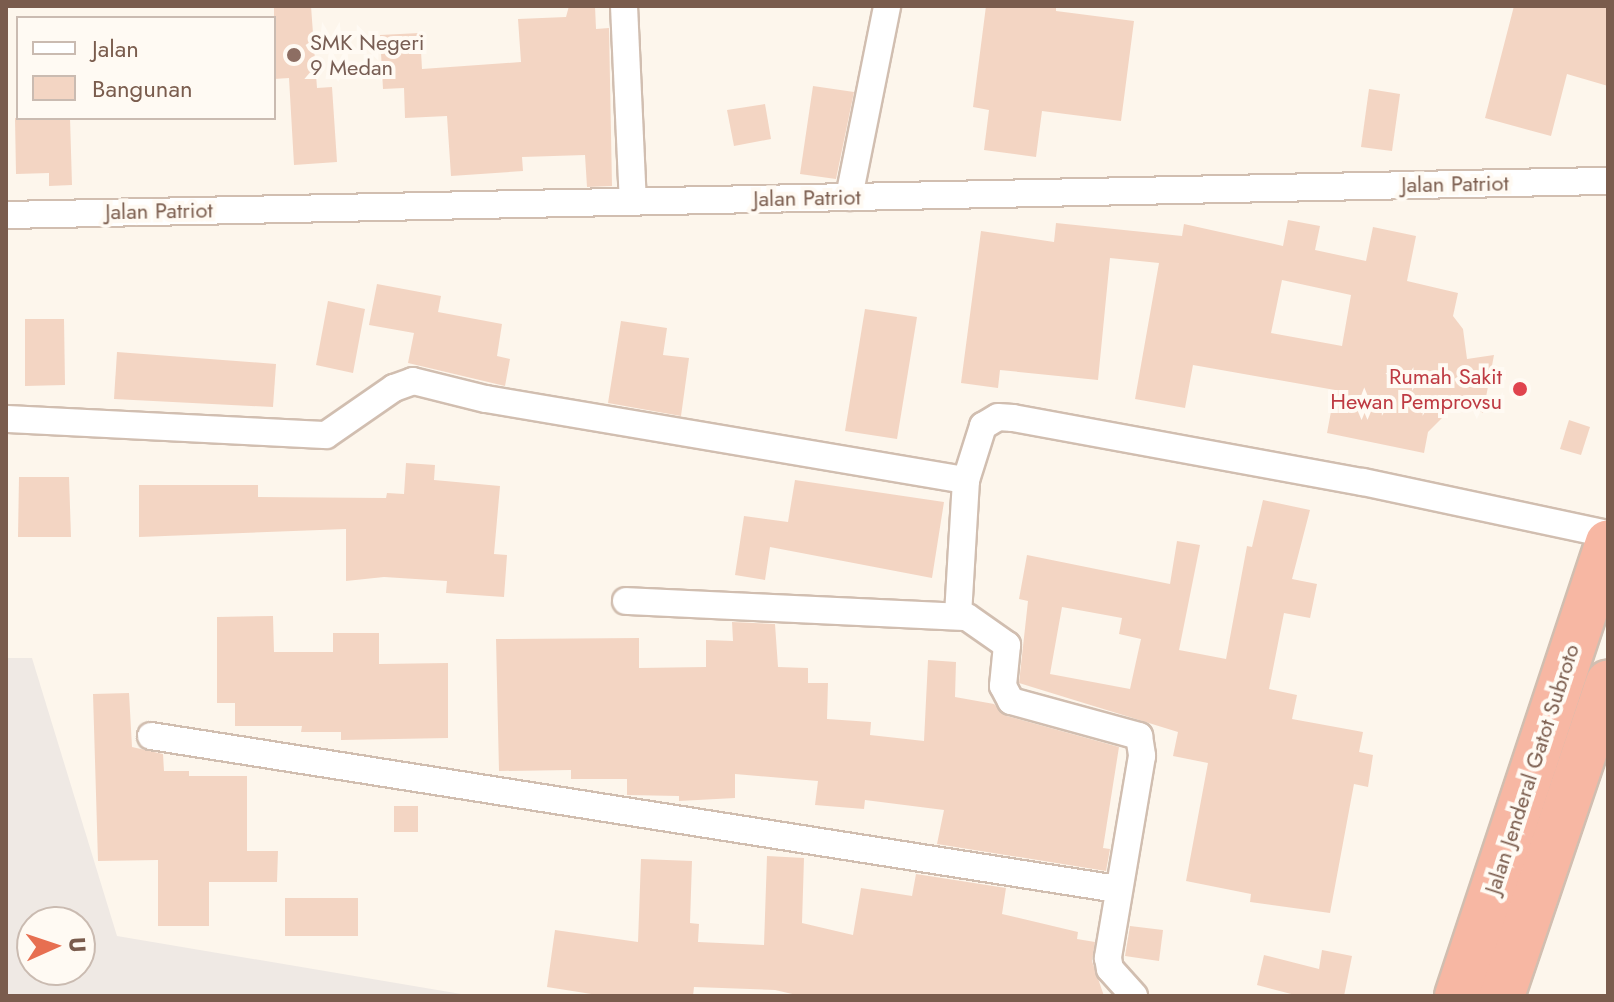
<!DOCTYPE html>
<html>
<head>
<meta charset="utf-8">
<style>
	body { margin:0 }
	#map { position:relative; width:1614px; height:1002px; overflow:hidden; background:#fdf6ec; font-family:Jost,sans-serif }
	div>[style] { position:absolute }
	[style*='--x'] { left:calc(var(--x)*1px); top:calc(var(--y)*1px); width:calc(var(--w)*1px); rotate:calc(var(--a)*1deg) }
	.industrial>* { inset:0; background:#efe9e4 }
	.building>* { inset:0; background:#f3d5c3 }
	.roads { filter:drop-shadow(2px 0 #d1beb0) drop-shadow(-2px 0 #d1beb0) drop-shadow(0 2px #d1beb0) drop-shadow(0 -2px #d1beb0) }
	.street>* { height:26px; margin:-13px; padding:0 13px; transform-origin:13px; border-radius:13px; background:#fff }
	.highway>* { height:44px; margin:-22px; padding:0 22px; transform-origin:22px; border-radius:22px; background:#f7b7a3 }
	.dots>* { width:22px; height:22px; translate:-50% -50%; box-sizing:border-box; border:4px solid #fffaf3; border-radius:50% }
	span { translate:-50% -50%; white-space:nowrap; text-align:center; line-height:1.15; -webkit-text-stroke:8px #fffaf3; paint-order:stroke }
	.education-label { font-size:22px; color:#785e54 }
	.left { translate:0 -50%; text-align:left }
	.street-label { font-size:22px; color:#7a5c4d }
	.health-label { font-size:22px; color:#be3a42 }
	.right { translate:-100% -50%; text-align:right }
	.frame { position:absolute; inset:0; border:8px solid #7a5c4d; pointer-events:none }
	.legend { position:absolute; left:16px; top:16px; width:260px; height:104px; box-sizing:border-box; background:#fffaf3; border:2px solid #cabbb1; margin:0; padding:10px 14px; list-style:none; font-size:24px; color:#7a5c4d }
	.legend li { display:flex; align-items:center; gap:16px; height:40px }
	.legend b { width:40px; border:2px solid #cabbb1 }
	.north { position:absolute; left:16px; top:906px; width:80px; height:80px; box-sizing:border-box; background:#fffaf3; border:2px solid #cabbb1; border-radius:50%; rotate:87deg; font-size:22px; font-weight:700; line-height:32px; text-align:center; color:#7a5c4d }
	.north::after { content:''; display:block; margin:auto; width:28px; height:36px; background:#e76f51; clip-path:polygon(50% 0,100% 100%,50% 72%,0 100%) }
</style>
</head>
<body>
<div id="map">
	<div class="industrial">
		<div style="clip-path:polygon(evenodd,6px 658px,32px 658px,117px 936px,473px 996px,6px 996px,6px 658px,32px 922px,80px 922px,80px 970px,32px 970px,32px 922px)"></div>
	</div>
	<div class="building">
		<div style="clip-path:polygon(274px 6px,311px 6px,317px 88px,332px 87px,337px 162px,294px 165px,289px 78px,274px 79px)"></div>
		<div style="clip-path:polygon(569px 6px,595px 6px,596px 29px,609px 28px,612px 186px,587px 187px,585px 155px,522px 157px,523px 171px,451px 176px,447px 116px,405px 118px,404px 88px,383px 89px,380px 35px,420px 33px,422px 69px,521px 62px,518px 19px,566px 17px)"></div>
		<div style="clip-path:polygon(986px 6px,1056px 6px,1056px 11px,1134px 21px,1121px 121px,1042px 111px,1036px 157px,984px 150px,989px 110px,973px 107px)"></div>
		<div style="clip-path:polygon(1514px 6px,1608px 6px,1608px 86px,1567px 74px,1551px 136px,1485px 118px)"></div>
		<div style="clip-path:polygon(813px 86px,854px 92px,836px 179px,800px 174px)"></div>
		<div style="clip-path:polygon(1369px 89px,1400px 94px,1392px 151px,1361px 147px)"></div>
		<div style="clip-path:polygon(765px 104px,771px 139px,734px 146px,727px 110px)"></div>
		<div style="clip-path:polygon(15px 118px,70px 118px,72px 185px,49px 186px,49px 173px,16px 174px)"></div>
		<div style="clip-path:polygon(evenodd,1288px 220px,1320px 226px,1315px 250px,1366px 261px,1373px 227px,1416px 236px,1407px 281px,1458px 293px,1453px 316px,1463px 329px,1467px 359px,1494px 355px,1483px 413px,1461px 399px,1428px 432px,1424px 453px,1327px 433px,1335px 390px,1193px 365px,1185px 408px,1135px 399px,1159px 263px,1110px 258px,1098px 380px,1000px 370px,998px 388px,961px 383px,981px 231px,1054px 242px,1056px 223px,1182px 236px,1184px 224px,1283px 246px,1288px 220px,1282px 280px,1351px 295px,1342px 346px,1271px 333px,1282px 280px)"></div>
		<div style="clip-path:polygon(377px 284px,441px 296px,438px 312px,502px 324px,497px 356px,510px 359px,505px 386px,408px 363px,414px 333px,369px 325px)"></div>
		<div style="clip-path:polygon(328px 301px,365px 309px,353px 373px,316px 365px)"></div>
		<div style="clip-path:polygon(865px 309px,917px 317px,897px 439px,845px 431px)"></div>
		<div style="clip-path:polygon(25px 319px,64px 319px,65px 385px,25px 386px)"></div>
		<div style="clip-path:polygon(621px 321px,667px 328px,663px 355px,689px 358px,681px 416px,608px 403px)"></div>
		<div style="clip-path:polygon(117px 352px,276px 364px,273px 407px,114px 399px)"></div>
		<div style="clip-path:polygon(1569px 420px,1590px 427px,1581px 455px,1560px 449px)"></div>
		<div style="clip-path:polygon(406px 463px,435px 465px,434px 480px,500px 486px,494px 554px,507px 555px,504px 597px,446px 593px,447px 581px,384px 577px,346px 581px,346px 529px,139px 537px,139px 485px,258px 485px,258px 497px,386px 498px,387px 493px,404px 494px)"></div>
		<div style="clip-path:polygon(19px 477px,69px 477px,71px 537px,18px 537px)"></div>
		<div style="clip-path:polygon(795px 480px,944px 502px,932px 578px,770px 547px,765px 580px,735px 575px,744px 516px,788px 522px)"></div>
		<div style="clip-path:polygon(evenodd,1263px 500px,1310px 510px,1292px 579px,1317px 584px,1310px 618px,1284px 613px,1269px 689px,1297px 695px,1292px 719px,1363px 732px,1359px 752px,1373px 755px,1368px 787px,1354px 784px,1330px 913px,1250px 902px,1251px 894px,1186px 881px,1208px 763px,1173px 756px,1178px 732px,1019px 683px,1028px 601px,1019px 599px,1027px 555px,1170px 584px,1177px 541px,1200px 545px,1179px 650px,1226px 659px,1247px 546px,1252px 547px,1263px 500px,1062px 607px,1122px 618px,1119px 634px,1141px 639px,1130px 689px,1050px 674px,1062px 607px)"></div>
		<div style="clip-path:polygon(273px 616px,274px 652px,333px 652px,333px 633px,379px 633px,379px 664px,448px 663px,448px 738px,341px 740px,341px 732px,301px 732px,302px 726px,235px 726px,235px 703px,217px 703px,217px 617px)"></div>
		<div style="clip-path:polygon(732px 622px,775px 624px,778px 667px,808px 668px,808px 683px,828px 683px,827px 719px,871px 722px,870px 735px,924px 741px,928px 660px,956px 662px,955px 697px,994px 704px,1007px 716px,1119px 747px,1103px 848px,1110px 849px,1106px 871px,937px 844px,944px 810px,865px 800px,864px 809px,815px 805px,818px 781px,735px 774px,735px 798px,679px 801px,679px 796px,627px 795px,627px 779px,571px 779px,571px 770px,499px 771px,496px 639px,639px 638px,639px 668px,706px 667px,706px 640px,733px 641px)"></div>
		<div style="clip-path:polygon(129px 693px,132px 747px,163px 754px,164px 771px,189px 771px,189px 776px,247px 776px,247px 851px,278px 851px,277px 882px,209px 882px,209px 926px,158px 926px,158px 860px,98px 861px,93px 694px)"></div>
		<div style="clip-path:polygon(394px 806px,418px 806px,418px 832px,394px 832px)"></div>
		<div style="clip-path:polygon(767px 856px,804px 858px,802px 923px,853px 935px,861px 888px,912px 896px,916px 874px,1006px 888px,1002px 914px,1078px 932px,1077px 939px,1095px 942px,1092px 961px,1104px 996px,801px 996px,775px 990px,694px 987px,693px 996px,604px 996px,547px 987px,555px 930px,638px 942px,641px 859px,692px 861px,690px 923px,699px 924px,698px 942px,764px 945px)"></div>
		<div style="clip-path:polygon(285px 898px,358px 898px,358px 936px,285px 936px)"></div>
		<div style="clip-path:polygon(1130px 926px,1163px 930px,1159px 961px,1125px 956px)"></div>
		<div style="clip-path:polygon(1322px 950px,1352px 956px,1344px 996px,1299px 996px,1257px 985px,1264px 955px,1319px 969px)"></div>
	</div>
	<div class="roads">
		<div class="street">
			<div style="--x:624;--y:6;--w:196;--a:87.4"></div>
			<div style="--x:849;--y:197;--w:195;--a:-78.7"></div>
			<div style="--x:6;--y:215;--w:1602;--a:-1.22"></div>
			<div style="--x:6;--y:419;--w:320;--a:2.9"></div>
			<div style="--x:326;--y:435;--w:83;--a:-34.7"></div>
			<div style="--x:394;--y:388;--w:20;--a:-20"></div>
			<div style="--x:413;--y:381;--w:75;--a:13.9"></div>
			<div style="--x:486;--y:399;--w:487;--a:9.6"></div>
			<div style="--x:966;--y:480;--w:57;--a:-72.5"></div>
			<div style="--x:983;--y:426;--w:17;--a:-31"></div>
			<div style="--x:998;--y:417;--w:15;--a:4"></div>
			<div style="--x:1013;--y:418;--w:356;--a:10.4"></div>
			<div style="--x:1363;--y:482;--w:250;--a:12"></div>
			<div style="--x:626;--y:601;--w:341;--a:2.7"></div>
			<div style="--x:967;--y:617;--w:49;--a:35"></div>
			<div style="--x:1007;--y:645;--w:41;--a:95.6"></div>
			<div style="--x:1003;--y:686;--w:17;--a:62"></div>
			<div style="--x:1011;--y:701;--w:133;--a:15.3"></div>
			<div style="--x:1139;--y:736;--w:20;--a:81"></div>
			<div style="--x:1142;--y:756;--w:205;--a:99.6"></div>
			<div style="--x:1108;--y:958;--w:11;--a:80"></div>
			<div style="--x:1110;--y:969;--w:36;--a:48"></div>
			<div style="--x:958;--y:615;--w:135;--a:-86.6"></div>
			<div style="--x:151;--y:736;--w:978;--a:9"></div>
		</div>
		<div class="highway">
			<div style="--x:1457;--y:996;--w:478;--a:-71.6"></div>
			<div style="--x:1502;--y:996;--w:331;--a:-71.3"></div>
		</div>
	</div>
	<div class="dots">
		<div style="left:294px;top:55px;background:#8d6e63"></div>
		<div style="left:1520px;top:389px;background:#e0444e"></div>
	</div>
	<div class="education-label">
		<span class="left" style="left:310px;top:55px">SMK Negeri<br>9 Medan</span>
	</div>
	<div class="street-label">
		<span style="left:1455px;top:184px;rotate:-1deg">Jalan Patriot</span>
		<span style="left:807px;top:198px;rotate:-1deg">Jalan Patriot</span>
		<span style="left:159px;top:211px;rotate:-1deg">Jalan Patriot</span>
		<span style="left:1532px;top:769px;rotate:-72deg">Jalan Jenderal Gatot Subroto</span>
	</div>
	<div class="health-label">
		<span class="right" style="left:1502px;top:389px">Rumah Sakit<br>Hewan Pemprovsu</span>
	</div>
	<div class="frame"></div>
	<ul class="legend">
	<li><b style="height:10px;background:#fff"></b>Jalan</li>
	<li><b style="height:22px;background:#f3d5c3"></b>Bangunan</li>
	</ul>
	<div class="north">U</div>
</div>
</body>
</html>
